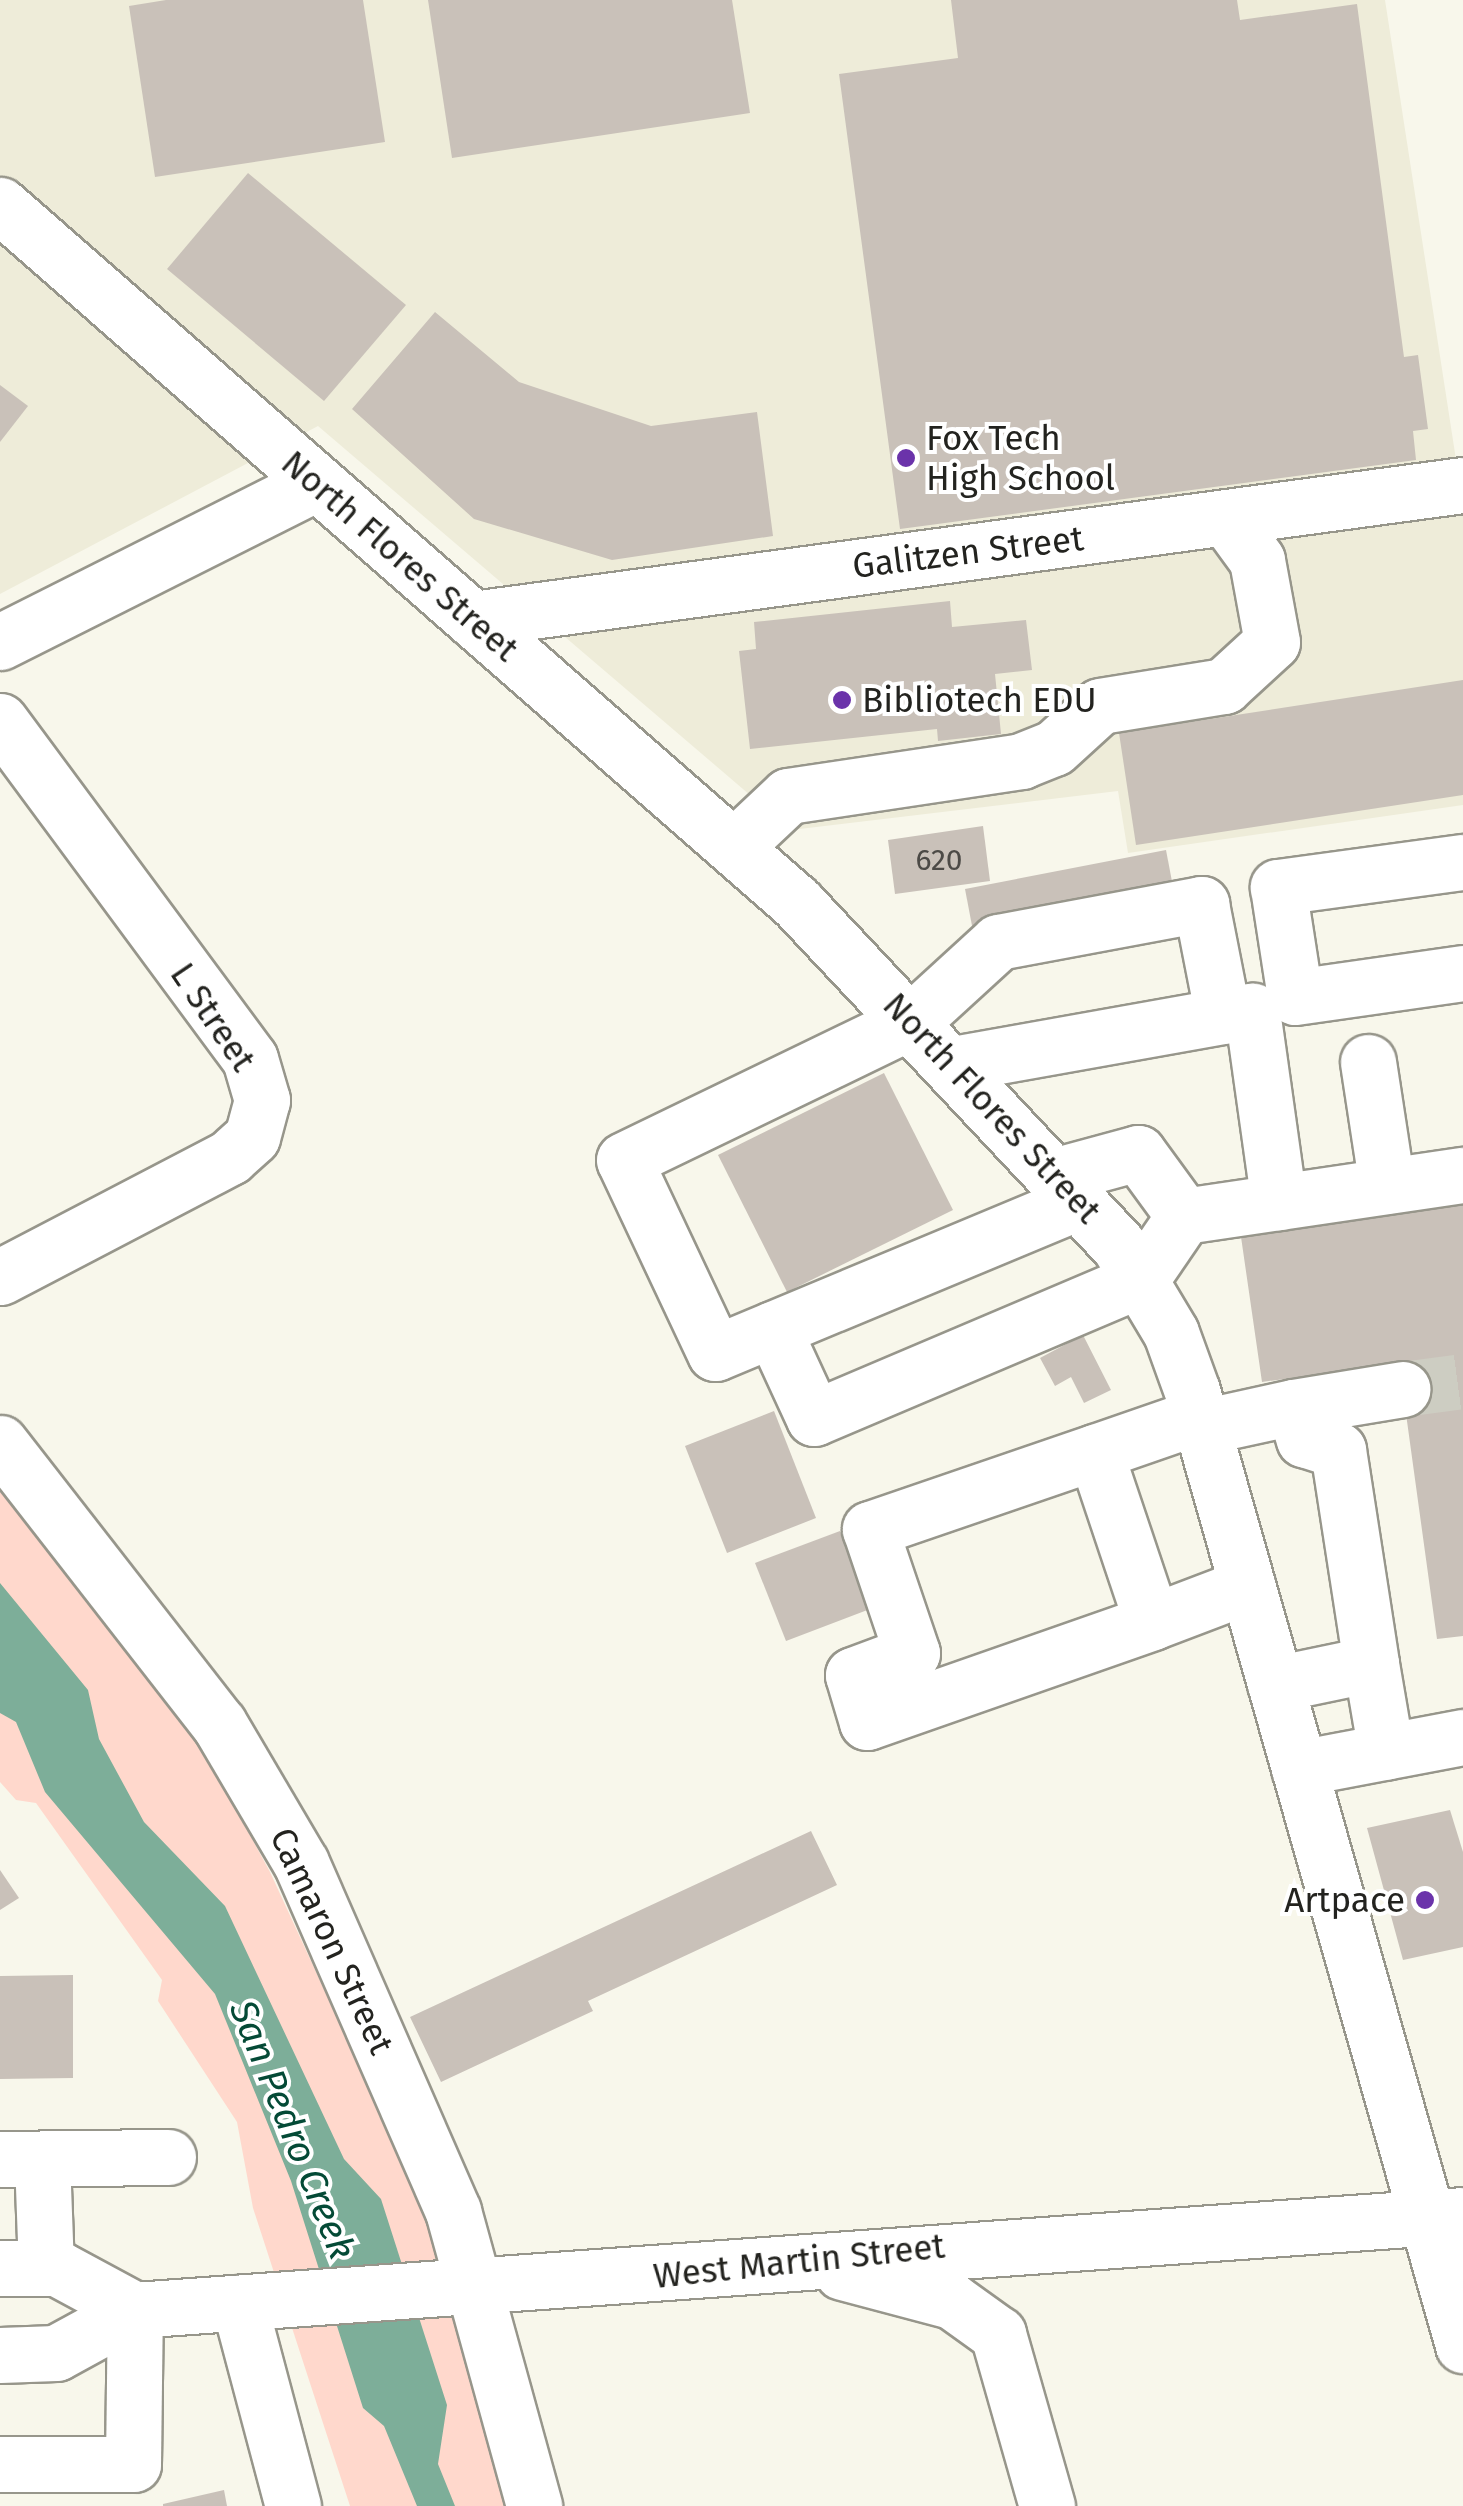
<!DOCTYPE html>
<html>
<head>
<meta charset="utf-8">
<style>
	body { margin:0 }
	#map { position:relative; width:1463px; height:2506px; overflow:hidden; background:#f8f7eb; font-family:"Fira Sans",sans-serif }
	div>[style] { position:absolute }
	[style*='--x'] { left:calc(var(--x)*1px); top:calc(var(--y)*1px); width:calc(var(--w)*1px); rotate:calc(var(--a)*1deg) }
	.built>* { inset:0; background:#eeecd9 }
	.green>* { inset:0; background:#ffd8cc }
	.water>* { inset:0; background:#7dae99 }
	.building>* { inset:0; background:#c9c1b9 }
	.minor-tunnel>* { height:55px; margin-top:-27.5px; transform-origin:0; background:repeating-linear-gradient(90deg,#cdcdc2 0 55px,transparent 0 83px) }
	.roads { filter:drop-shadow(2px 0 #97968b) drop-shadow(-2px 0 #97968b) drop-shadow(0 2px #97968b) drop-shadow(0 -2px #97968b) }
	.minor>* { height:55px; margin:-27.5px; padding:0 27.5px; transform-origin:27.5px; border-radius:27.5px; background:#fff }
	.major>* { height:55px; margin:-27.5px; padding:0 27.5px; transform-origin:27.5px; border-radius:27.5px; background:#fff }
	.dots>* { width:28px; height:28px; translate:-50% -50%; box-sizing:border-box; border:5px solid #fff; border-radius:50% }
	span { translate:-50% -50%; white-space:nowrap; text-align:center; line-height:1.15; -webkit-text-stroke:8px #fff; paint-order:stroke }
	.number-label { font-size:30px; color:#4c4a46 }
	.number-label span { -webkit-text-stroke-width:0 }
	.poi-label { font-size:35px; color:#23231f }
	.left { translate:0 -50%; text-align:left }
	.right { translate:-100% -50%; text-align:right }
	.street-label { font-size:35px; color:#23231f }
	.water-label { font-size:38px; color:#044a36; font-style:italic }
</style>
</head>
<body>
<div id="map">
	<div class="built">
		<div style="clip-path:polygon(0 0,1385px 0,1463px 505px,1463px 805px,1128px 853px,1118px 791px,791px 830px,318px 426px,0 594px)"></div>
	</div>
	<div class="green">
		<div style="clip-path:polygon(0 1485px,203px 1748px,270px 1872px,421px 2200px,513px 2506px,350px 2506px,253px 2208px,237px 2122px,158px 2001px,162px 1980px,36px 1803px,16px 1800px,0 1782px)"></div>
	</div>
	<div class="water">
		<div style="clip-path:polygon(0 1583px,88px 1690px,99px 1739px,144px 1822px,225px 1906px,344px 2159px,381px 2199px,447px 2405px,438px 2464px,455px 2506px,417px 2506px,384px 2426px,363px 2408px,291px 2181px,215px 1994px,45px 1792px,16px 1722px,0 1713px)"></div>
	</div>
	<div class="building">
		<div style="clip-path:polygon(166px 0,363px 0,385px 142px,155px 177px,129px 6px)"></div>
		<div style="clip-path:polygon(428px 0,732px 0,750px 113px,452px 158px)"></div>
		<div style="clip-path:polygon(951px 0,1237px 0,1240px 20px,1357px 4px,1404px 357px,1418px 355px,1428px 429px,1413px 431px,1416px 460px,900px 529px,839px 74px,958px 58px)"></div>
		<div style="clip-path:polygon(248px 173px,406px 305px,324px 401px,167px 269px)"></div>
		<div style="clip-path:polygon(435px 312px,519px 382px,651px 426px,757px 412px,773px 536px,612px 560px,474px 519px,352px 409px)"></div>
		<div style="clip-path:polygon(0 385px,28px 406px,0 442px)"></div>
		<div style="clip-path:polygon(950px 601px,952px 627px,1026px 620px,1032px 670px,995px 674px,1001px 734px,938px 741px,937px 729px,750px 749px,739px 651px,756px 649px,754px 622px)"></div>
		<div style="clip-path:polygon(1463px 680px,1463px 795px,1136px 845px,1119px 733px)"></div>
		<div style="clip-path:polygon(983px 826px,990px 881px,895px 894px,888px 840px)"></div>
		<div style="clip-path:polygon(1166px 850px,1174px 892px,973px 931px,965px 889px)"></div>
		<div style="clip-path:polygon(884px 1073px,953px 1210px,787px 1292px,718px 1155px)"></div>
		<div style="clip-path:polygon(1463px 1199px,1463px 1636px,1437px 1639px,1399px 1363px,1262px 1382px,1240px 1230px)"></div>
		<div style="clip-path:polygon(1083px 1335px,1111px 1390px,1084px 1403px,1071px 1377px,1055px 1386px,1040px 1358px)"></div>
		<div style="clip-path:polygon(774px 1411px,816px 1518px,727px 1553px,685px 1446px)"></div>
		<div style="clip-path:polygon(840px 1531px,870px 1609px,786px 1641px,755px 1563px)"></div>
		<div style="clip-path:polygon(1450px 1810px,1463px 1852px,1463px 1947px,1403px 1960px,1367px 1828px)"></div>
		<div style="clip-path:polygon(811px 1831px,837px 1885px,588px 2001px,593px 2011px,441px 2082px,410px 2017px)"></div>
		<div style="clip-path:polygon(0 1870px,19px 1898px,0 1910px)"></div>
		<div style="clip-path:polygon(73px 1975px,73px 2078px,0 2079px,0 1976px)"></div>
		<div style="clip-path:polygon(224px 2490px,227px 2506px,163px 2506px,163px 2504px)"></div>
	</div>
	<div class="minor-tunnel">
		<div style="--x:1403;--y:1389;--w:61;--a:-7.6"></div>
	</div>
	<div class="roads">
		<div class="minor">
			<div style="--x:473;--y:619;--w:999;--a:-7.71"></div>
			<div style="--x:0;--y:642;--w:354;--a:-26.7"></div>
			<div style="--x:0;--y:721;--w:420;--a:53.5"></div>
			<div style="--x:250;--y:1059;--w:43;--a:73.7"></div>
			<div style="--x:262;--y:1100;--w:38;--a:105"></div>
			<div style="--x:252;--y:1137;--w:30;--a:138"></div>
			<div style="--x:230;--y:1157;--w:259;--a:152.4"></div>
			<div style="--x:735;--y:846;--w:73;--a:-43.3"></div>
			<div style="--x:788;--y:796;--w:236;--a:-8.5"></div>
			<div style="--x:1021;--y:761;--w:35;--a:-22"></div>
			<div style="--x:1054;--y:748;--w:62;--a:-42.4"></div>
			<div style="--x:1100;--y:706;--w:126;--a:-9.2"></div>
			<div style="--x:1224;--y:686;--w:65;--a:-42.5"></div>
			<div style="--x:1272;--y:642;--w:83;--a:-100.4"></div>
			<div style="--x:1257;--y:560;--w:51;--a:-126.2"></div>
			<div style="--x:1463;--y:862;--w:187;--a:172.3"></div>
			<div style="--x:1278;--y:887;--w:111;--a:81.2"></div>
			<div style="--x:1295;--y:997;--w:170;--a:-8.1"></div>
			<div style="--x:1368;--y:1062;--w:125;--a:81.3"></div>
			<div style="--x:953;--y:1064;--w:304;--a:-10.1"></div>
			<div style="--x:1252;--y:1011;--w:193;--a:82"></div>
			<div style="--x:1057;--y:1175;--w:84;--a:-15.2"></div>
			<div style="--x:1138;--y:1153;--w:78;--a:53.9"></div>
			<div style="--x:1078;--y:1202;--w:393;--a:157.4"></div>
			<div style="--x:715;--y:1353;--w:213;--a:-115.2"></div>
			<div style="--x:624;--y:1160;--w:321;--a:-25.8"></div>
			<div style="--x:913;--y:1020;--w:115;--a:-42.5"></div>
			<div style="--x:998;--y:942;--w:207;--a:-10.6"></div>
			<div style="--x:1201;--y:904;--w:114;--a:78.9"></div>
			<div style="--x:773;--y:1329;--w:98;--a:65.3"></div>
			<div style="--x:814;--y:1418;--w:355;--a:-23"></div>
			<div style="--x:1141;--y:1279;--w:76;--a:-55.7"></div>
			<div style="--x:1184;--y:1216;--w:282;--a:-8.4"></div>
			<div style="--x:1294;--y:1407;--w:110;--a:-9.4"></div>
			<div style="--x:1202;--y:1427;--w:94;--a:-12.3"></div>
			<div style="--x:1294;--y:1407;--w:34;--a:73"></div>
			<div style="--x:1304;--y:1439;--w:36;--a:18"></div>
			<div style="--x:1338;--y:1450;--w:217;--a:81.2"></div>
			<div style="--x:1371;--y:1664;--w:98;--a:168.2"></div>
			<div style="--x:0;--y:1443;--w:356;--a:52.1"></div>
			<div style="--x:219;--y:1724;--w:161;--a:59.5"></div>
			<div style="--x:301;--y:1863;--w:380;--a:66.4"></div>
			<div style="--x:453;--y:2211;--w:306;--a:74.6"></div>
			<div style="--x:1095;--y:1452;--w:110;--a:-19.1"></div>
			<div style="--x:1152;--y:1622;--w:179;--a:-108.5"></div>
			<div style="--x:1095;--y:1452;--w:238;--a:161.1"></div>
			<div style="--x:870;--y:1529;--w:131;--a:71.3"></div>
			<div style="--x:912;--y:1653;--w:63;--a:159.6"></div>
			<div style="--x:853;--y:1675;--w:49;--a:73.4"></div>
			<div style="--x:867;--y:1722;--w:302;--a:-19.3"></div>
			<div style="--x:1152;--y:1622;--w:102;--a:-20.8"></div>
			<div style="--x:1371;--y:1664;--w:89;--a:80.3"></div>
			<div style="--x:1299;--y:1768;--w:167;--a:-10.7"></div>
			<div style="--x:0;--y:2159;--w:168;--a:-0.7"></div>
			<div style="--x:42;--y:2159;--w:109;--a:87.9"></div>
			<div style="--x:239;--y:2303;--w:210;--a:75.1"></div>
			<div style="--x:0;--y:2464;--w:133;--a:0"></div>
			<div style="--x:133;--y:2464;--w:154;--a:-89.3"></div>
		</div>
		<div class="major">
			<div style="--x:0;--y:205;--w:1059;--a:41.21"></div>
			<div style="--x:797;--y:903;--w:470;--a:46.8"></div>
			<div style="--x:1119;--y:1246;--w:101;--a:59.1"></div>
			<div style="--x:1171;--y:1333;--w:62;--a:70.1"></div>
			<div style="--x:1192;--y:1391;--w:992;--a:74.14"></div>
			<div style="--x:0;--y:2268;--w:57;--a:0"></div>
			<div style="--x:57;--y:2268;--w:89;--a:28.3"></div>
			<div style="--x:842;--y:2272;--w:114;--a:14.8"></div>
			<div style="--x:952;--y:2301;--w:57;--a:35.7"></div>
			<div style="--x:998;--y:2334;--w:179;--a:74.1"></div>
			<div style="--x:0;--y:2355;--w:56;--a:-2"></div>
			<div style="--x:56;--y:2353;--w:90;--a:-28.6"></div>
			<div style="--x:135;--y:2310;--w:1330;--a:-4.09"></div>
		</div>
	</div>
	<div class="dots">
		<div style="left:906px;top:458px;background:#6b33aa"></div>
		<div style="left:842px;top:700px;background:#6b33aa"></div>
		<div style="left:1425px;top:1900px;background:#6b33aa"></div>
	</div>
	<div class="number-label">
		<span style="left:939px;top:860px">620</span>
	</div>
	<div class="poi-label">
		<span class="left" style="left:926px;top:458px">Fox Tech<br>High School</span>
		<span class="left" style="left:862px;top:700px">Bibliotech EDU</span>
		<span class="right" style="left:1405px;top:1900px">Artpace</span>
	</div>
	<div class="street-label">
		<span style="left:968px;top:552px;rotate:-7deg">Galitzen Street</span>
		<span style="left:400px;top:556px;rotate:41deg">North Flores Street</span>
		<span style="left:213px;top:1017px;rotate:56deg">L Street</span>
		<span style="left:992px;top:1108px;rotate:47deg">North Flores Street</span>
		<span style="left:332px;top:1941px;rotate:65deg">Camaron Street</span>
		<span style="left:799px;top:2261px;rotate:-6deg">West Martin Street</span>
	</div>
	<div class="water-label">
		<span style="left:292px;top:2130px;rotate:68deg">San Pedro Creek</span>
	</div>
</div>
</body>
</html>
